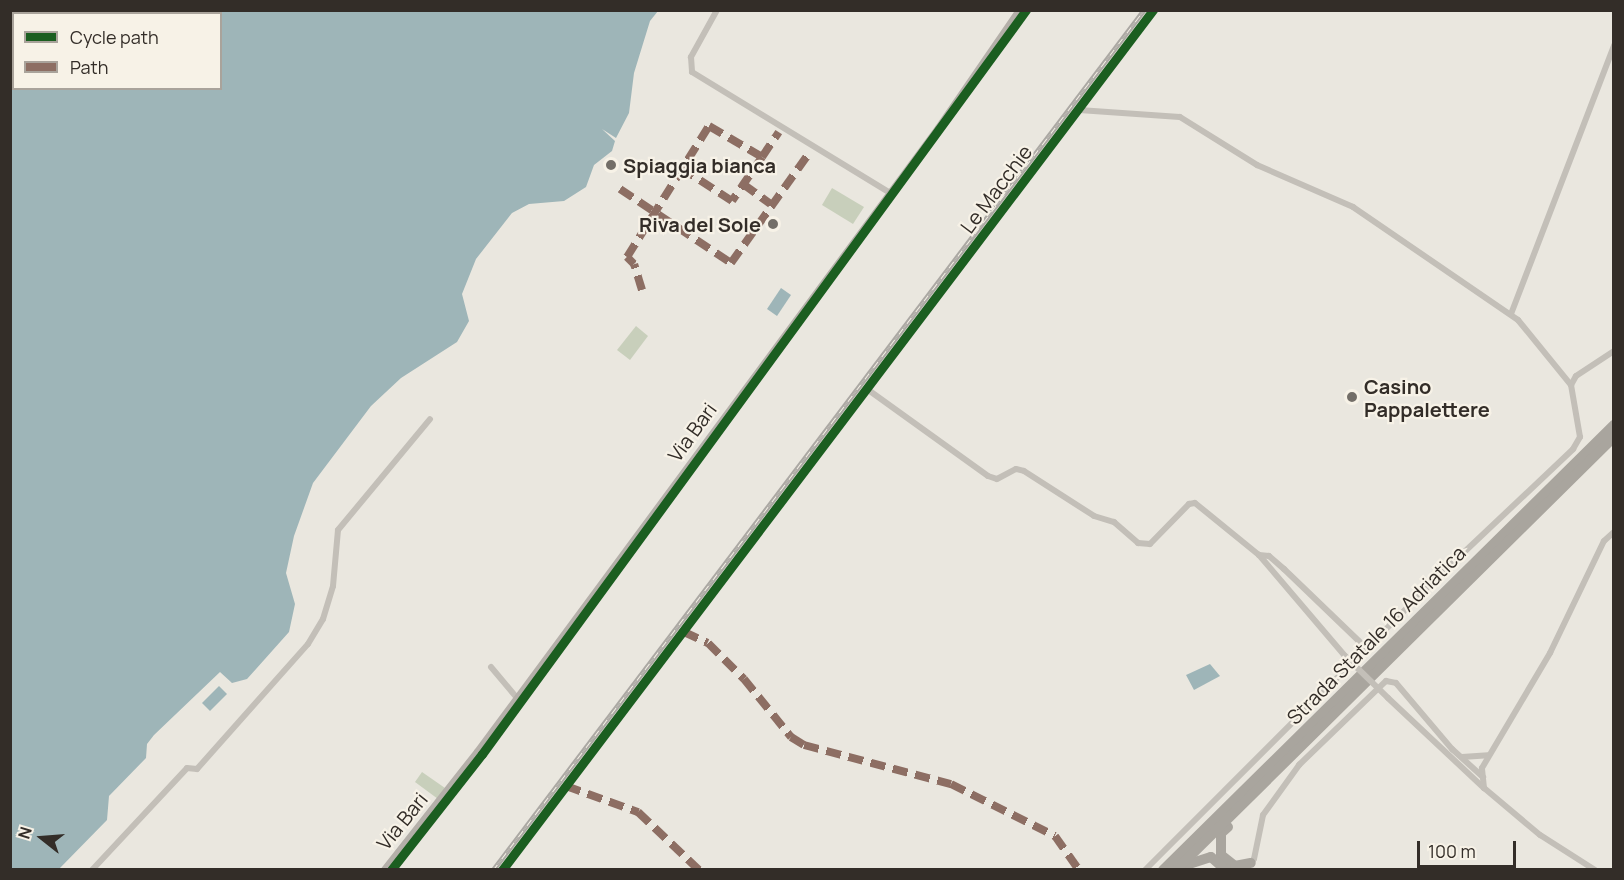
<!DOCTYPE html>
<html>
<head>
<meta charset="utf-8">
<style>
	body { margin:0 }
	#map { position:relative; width:1624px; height:880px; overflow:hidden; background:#eae7df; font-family:Manrope,sans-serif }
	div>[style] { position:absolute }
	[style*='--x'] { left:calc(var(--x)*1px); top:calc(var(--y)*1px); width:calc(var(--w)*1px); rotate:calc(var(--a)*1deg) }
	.green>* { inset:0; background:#c8cfbb }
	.water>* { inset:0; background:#9eb5b8 }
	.street>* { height:6px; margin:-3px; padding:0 3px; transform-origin:3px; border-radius:3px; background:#c3bfb8 }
	.secondary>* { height:8px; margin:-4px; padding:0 4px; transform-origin:4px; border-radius:4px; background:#b4afa9 }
	.highway>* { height:10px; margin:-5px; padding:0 5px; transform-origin:5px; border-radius:5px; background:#a9a59e }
	.rail>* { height:4.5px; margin-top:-2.25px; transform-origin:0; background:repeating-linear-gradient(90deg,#f7f2e7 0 7px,#aba8a3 0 14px); box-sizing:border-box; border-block:2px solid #aba8a3 }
	.street-bridge>* { height:6px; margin:-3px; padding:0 3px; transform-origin:3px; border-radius:3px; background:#c3bfb8 }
	.quiet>* { height:8px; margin-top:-4px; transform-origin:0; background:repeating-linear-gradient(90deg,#8d6e63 0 15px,transparent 0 23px) }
	.cycleway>* { height:9px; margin:-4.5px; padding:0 4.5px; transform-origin:4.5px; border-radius:4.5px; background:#1b5e20 }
	.dots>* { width:16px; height:16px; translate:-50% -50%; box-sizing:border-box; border:3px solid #f7f2e7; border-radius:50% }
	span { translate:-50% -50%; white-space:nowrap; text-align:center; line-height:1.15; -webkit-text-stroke:4.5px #f7f2e7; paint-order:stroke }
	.poi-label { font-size:20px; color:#332d28; font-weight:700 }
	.left { translate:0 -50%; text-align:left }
	.right { translate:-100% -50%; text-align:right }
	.street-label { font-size:20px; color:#332d28 }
	.frame { position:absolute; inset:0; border:12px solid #332d28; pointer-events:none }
	.legend { position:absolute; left:12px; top:12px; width:210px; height:78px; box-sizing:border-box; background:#f7f2e7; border:2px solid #a9a39b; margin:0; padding:8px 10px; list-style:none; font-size:18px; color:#332d28 }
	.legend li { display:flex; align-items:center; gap:12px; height:30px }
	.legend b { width:30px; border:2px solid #a9a39b }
	.north { position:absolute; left:12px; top:808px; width:60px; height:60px; -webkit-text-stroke:4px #f7f2e7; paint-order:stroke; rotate:287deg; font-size:16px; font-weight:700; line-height:24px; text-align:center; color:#332d28 }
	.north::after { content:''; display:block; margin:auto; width:21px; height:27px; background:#332d28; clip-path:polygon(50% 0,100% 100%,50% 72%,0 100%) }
	.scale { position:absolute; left:1417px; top:841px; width:99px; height:27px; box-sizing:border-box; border:3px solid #332d28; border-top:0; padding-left:8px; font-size:18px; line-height:21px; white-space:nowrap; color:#332d28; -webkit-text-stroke:4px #f7f2e7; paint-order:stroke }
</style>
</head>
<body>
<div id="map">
	<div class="green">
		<div style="clip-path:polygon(832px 188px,864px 207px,853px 224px,822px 205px)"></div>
		<div style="clip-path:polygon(636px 326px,648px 336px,630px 360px,617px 350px)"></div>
		<div style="clip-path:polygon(422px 772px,445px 788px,438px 799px,415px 782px)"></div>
	</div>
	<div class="water">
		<div style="clip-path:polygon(evenodd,10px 11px,658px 11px,650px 21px,634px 73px,629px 113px,616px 138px,602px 129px,615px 141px,612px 151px,594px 165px,586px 187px,564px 201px,529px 204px,512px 213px,476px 259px,462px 294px,469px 321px,457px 342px,401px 378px,371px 406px,313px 483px,294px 536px,286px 573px,295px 604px,289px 632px,247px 679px,232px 683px,220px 672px,154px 735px,147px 744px,146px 758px,109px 796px,107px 820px,59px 869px,11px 869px,10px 11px,14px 14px,220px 14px,220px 88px,14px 88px,14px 14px)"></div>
		<div style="clip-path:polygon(781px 288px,791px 295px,777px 316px,767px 309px)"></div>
		<div style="clip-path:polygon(1210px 664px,1220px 676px,1194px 690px,1186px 675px)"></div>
		<div style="clip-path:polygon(219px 686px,227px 694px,210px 711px,202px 703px)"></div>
	</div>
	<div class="street">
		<div style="--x:717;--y:10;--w:54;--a:119"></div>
		<div style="--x:691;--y:57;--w:15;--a:86"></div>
		<div style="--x:692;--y:72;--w:232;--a:31.4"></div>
		<div style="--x:1079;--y:110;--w:101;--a:4"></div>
		<div style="--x:1180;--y:117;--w:91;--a:31.9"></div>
		<div style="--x:1257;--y:165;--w:105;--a:23.6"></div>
		<div style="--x:1353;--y:207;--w:200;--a:34.4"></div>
		<div style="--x:1518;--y:320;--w:84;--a:50.8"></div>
		<div style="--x:1511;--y:314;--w:288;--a:-69"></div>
		<div style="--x:867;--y:389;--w:149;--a:35.7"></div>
		<div style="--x:988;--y:476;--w:9;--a:18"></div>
		<div style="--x:997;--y:479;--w:21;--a:-28"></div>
		<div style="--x:1016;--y:469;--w:8;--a:14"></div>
		<div style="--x:1024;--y:471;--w:83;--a:32.7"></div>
		<div style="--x:1094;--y:516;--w:21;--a:17"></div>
		<div style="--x:1114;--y:522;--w:32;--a:41"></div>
		<div style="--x:1138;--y:543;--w:12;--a:5"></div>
		<div style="--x:1150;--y:544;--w:56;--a:-45.7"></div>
		<div style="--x:1189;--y:504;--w:6;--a:-9"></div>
		<div style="--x:1195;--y:503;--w:82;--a:39.1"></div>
		<div style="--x:1345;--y:656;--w:133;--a:-130.4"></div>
		<div style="--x:1259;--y:555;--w:10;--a:6"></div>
		<div style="--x:1269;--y:556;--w:20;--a:41"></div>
		<div style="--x:1284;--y:569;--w:110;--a:43.9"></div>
		<div style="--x:1363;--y:645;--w:8;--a:90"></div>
		<div style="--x:491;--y:667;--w:40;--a:50"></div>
		<div style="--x:1388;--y:698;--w:132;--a:43.2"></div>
		<div style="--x:1462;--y:757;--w:26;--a:-4"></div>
		<div style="--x:92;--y:870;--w:139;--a:-47"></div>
		<div style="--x:187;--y:768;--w:10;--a:6"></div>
		<div style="--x:197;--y:769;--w:167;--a:-48.4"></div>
		<div style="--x:308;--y:644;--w:29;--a:-59"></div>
		<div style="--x:323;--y:619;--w:34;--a:-73"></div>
		<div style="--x:333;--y:586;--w:56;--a:-84.9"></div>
		<div style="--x:338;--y:530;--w:144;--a:-50.3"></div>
		<div style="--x:502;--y:870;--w:1079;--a:-52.88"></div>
		<div style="--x:1145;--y:870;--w:419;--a:-45"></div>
		<div style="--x:1441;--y:574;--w:182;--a:-43.4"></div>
		<div style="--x:1573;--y:449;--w:14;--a:-60"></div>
		<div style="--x:1580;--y:437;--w:53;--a:-99.8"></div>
		<div style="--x:1571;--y:385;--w:10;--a:-61"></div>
		<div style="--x:1576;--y:376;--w:45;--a:-33.3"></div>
		<div style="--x:1245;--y:870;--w:14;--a:-51"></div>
		<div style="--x:1254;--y:859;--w:45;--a:-78.4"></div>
		<div style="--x:1263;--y:815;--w:62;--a:-54.2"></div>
		<div style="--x:1299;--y:765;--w:121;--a:-44"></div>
		<div style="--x:1386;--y:681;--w:10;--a:11"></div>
		<div style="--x:1396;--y:683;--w:87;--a:49.7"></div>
		<div style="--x:1452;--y:749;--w:42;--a:42.1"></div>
		<div style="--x:1595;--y:870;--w:65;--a:-147.5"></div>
		<div style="--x:1540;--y:835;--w:73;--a:-140"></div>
		<div style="--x:1484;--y:788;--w:20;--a:-96"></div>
		<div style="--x:1482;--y:768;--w:134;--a:-59.4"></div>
		<div style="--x:1550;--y:653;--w:124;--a:-64.3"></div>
		<div style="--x:1604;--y:541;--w:13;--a:-42"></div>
	</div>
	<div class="secondary">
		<div style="--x:385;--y:870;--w:150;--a:-51.8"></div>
		<div style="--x:478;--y:752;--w:776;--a:-53.54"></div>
		<div style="--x:939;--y:128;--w:143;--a:-55.5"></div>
	</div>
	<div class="highway">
		<div style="--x:1228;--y:827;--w:9;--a:139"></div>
		<div style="--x:1221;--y:833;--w:22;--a:90"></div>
		<div style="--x:1221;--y:855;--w:18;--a:38"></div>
		<div style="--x:1235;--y:866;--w:16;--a:-11"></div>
		<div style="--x:1186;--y:865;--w:26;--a:-18"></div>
		<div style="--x:1211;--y:857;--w:20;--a:41"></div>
		<div style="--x:1163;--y:870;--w:634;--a:-44.62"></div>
		<div style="--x:1176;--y:870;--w:616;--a:-44.67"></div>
	</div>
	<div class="rail">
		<div style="--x:493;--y:870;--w:1079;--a:-52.88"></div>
	</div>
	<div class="street-bridge">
		<div style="--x:1345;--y:656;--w:60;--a:44.3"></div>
	</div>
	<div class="quiet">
		<div style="--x:762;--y:157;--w:30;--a:-56"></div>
		<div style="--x:743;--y:184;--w:34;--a:36"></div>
		<div style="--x:620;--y:189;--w:133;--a:33.7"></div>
		<div style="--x:731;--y:263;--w:136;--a:-54.6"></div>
		<div style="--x:642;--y:290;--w:27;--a:-107"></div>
		<div style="--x:634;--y:264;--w:10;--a:-135"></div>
		<div style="--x:627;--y:257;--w:155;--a:-58"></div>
		<div style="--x:709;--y:126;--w:61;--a:30.3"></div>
		<div style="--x:762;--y:157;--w:53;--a:124.3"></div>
		<div style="--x:732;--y:201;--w:59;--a:-146.9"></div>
		<div style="--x:684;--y:632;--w:26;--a:25"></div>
		<div style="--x:708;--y:643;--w:51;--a:45"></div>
		<div style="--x:744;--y:679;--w:75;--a:51"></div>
		<div style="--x:791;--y:737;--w:15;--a:32"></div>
		<div style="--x:804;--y:745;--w:152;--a:14.9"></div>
		<div style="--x:951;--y:784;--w:116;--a:26.6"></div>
		<div style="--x:1055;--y:836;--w:42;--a:54.8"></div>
		<div style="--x:566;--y:786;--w:77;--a:19.9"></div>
		<div style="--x:638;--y:812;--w:84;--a:43.6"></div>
	</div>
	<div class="cycleway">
		<div style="--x:391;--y:870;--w:147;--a:-51.9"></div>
		<div style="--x:482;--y:754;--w:922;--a:-53.83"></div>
		<div style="--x:502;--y:870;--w:1079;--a:-52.88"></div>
	</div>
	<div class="dots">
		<div style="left:611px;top:165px;background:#736e68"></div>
		<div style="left:773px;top:224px;background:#736e68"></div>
		<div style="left:1352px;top:397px;background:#736e68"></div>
	</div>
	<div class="poi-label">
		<span class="left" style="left:623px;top:165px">Spiaggia bianca</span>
		<span class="right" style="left:761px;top:224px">Riva del Sole</span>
		<span class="left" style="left:1364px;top:398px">Casino<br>Pappalettere</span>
	</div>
	<div class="street-label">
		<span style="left:996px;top:189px;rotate:-53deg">Le Macchie</span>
		<span style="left:692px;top:432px;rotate:-54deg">Via Bari</span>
		<span style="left:1376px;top:635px;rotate:-45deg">Strada Statale 16 Adriatica</span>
		<span style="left:402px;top:821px;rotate:-51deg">Via Bari</span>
	</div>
	<div class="frame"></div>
	<ul class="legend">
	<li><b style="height:8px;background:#1b5e20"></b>Cycle path</li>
	<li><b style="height:8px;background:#8d6e63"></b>Path</li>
	</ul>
	<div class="north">N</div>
	<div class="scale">100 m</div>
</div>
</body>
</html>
